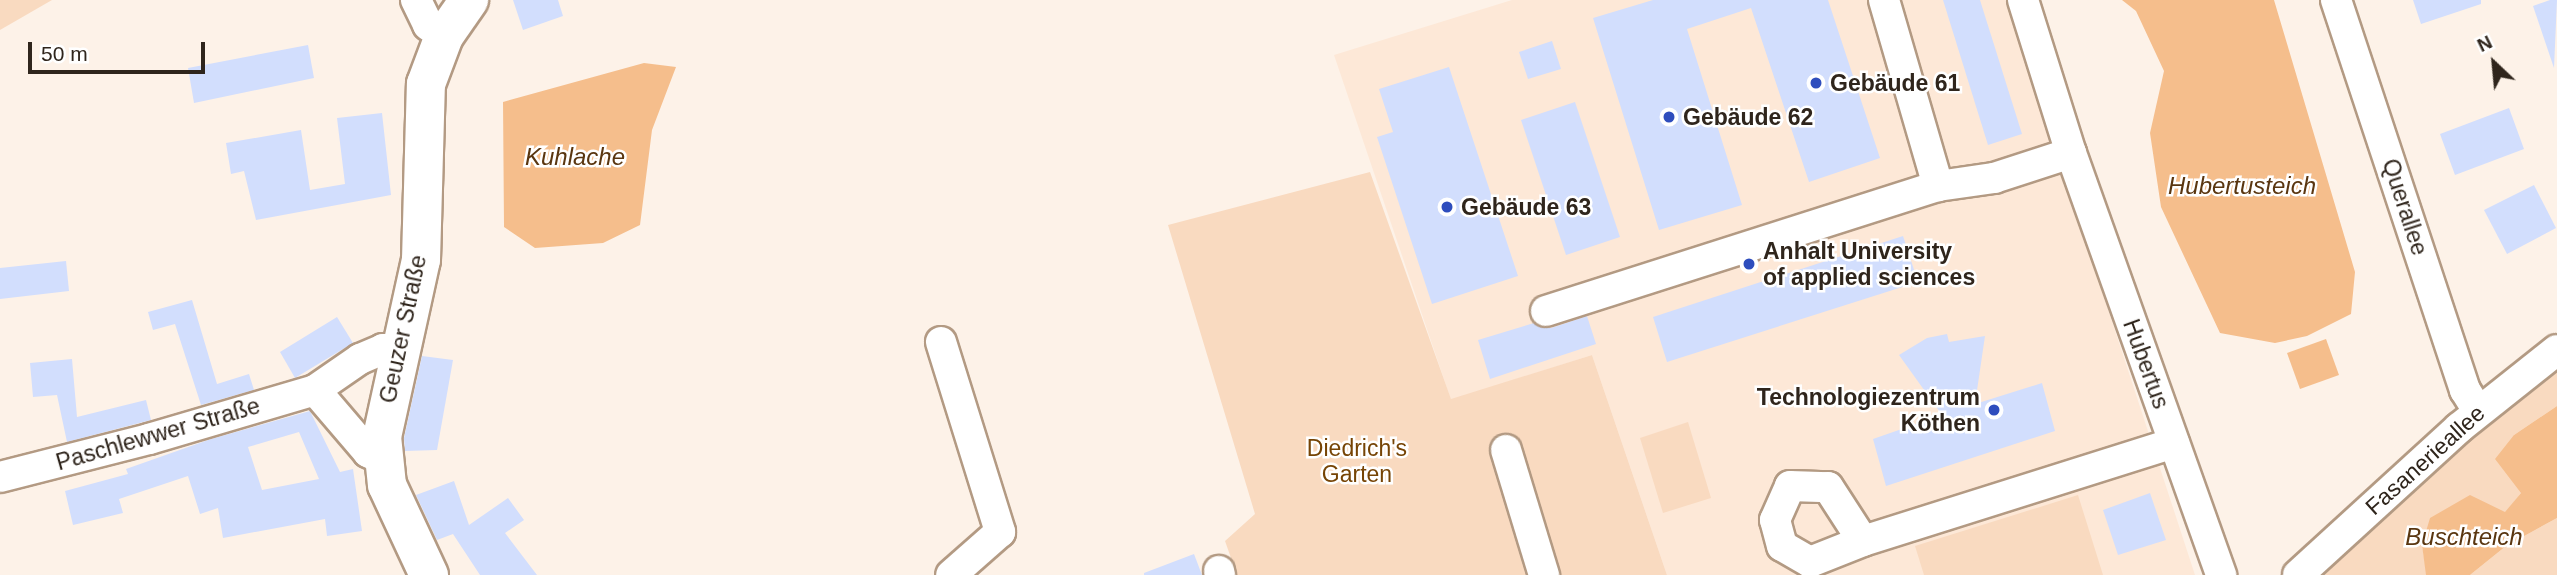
<!DOCTYPE html>
<html>
<head>
<meta charset="utf-8">
<style>
	body { margin:0 }
	#map { position:relative; width:2557px; height:575px; overflow:hidden; background:#fdf2e8; font-family:Arial,sans-serif }
	div>[style] { position:absolute }
	[style*='--x'] { left:calc(var(--x)*1px); top:calc(var(--y)*1px); width:calc(var(--w)*1px); rotate:calc(var(--a)*1deg) }
	.built>* { inset:0; background:#fde8d7 }
	.green>* { inset:0; background:#f9dac0 }
	.water>* { inset:0; background:#f5be8c }
	.building>* { inset:0; background:#d2defd }
	.roads { filter:drop-shadow(2px 0 #b39a83) drop-shadow(-2px 0 #b39a83) drop-shadow(0 2px #b39a83) drop-shadow(0 -2px #b39a83) }
	.minor>* { height:30px; margin:-15px; padding:0 15px; transform-origin:15px; border-radius:15px; background:#fff }
	.major>* { height:38px; margin:-19px; padding:0 19px; transform-origin:19px; border-radius:19px; background:#fff }
	.dots>* { width:19px; height:19px; translate:-50% -50%; box-sizing:border-box; border:4px solid #fff; border-radius:50% }
	span { translate:-50% -50%; white-space:nowrap; text-align:center; line-height:1.15; -webkit-text-stroke:5px #fff; paint-order:stroke }
	.poi-label { font-size:23px; color:#2f251c; font-weight:700 }
	.left { translate:0 -50%; text-align:left }
	.right { translate:-100% -50%; text-align:right }
	.street-label { font-size:23px; color:#2f251c }
	.park-label { font-size:23px; color:#764405 }
	.water-label { font-size:24px; color:#5a3610; font-style:italic }
	.north { position:absolute; left:2459px; top:28px; width:70px; height:70px; -webkit-text-stroke:5px #fff; paint-order:stroke; rotate:334deg; font-size:19px; font-weight:700; line-height:28px; text-align:center; color:#2f251c }
	.north::after { content:''; display:block; margin:auto; width:24px; height:32px; background:#2f251c; clip-path:polygon(50% 0,100% 100%,50% 72%,0 100%) }
	.scale { position:absolute; left:28px; top:42px; width:177px; height:32px; box-sizing:border-box; border:4px solid #2f251c; border-top:0; padding-left:9px; font-size:21px; line-height:24px; white-space:nowrap; color:#2f251c; -webkit-text-stroke:5px #fff; paint-order:stroke }
</style>
</head>
<body>
<div id="map">
	<div class="built">
		<div style="clip-path:polygon(1512px 0,2007px 0,2195px 575px,1667px 575px,1592px 355px,1451px 400px,1334px 55px)"></div>
	</div>
	<div class="green">
		<div style="clip-path:polygon(0 0,52px 0,0 30px)"></div>
		<div style="clip-path:polygon(1370px 172px,1451px 399px,1592px 355px,1667px 575px,1237px 575px,1225px 541px,1255px 514px,1168px 225px)"></div>
		<div style="clip-path:polygon(2557px 371px,2557px 406px,2514px 435px,2521px 493px,2505px 513px,2422px 545px,2427px 575px,2322px 575px,2403px 490px,2479px 426px)"></div>
		<div style="clip-path:polygon(1688px 422px,1711px 498px,1663px 513px,1640px 438px)"></div>
		<div style="clip-path:polygon(2078px 495px,2103px 575px,1924px 575px,1915px 546px)"></div>
		<div style="clip-path:polygon(2557px 518px,2557px 575px,2470px 575px,2506px 546px)"></div>
	</div>
	<div class="water">
		<div style="clip-path:polygon(2122px 0,2274px 0,2355px 272px,2351px 314px,2307px 336px,2275px 343px,2220px 333px,2161px 207px,2150px 133px,2164px 71px,2136px 11px)"></div>
		<div style="clip-path:polygon(644px 63px,676px 67px,652px 130px,640px 225px,603px 243px,535px 248px,504px 227px,503px 102px)"></div>
		<div style="clip-path:polygon(2326px 339px,2339px 375px,2300px 389px,2287px 353px)"></div>
		<div style="clip-path:polygon(2557px 406px,2557px 518px,2506px 546px,2470px 575px,2426px 575px,2422px 545px,2430px 518px,2470px 495px,2505px 512px,2521px 493px,2495px 459px,2514px 435px)"></div>
	</div>
	<div class="building">
		<div style="clip-path:polygon(513px 0,558px 0,563px 16px,523px 30px)"></div>
		<div style="clip-path:polygon(1653px 0,1828px 0,1880px 158px,1809px 182px,1751px 8px,1687px 29px,1742px 205px,1659px 230px,1593px 18px)"></div>
		<div style="clip-path:polygon(1943px 0,1980px 0,2022px 134px,1988px 145px)"></div>
		<div style="clip-path:polygon(2413px 0,2481px 0,2481px 4px,2421px 24px)"></div>
		<div style="clip-path:polygon(2550px 0,2557px 0,2554px 68px,2533px 6px)"></div>
		<div style="clip-path:polygon(1552px 41px,1561px 69px,1528px 79px,1519px 52px)"></div>
		<div style="clip-path:polygon(308px 45px,314px 78px,194px 103px,188px 68px)"></div>
		<div style="clip-path:polygon(1449px 67px,1518px 276px,1432px 304px,1377px 137px,1393px 132px,1379px 89px)"></div>
		<div style="clip-path:polygon(1575px 102px,1620px 237px,1566px 255px,1521px 120px)"></div>
		<div style="clip-path:polygon(2509px 108px,2524px 149px,2455px 175px,2440px 134px)"></div>
		<div style="clip-path:polygon(382px 113px,391px 195px,256px 220px,244px 171px,231px 174px,226px 143px,301px 130px,310px 190px,345px 184px,337px 118px)"></div>
		<div style="clip-path:polygon(2534px 185px,2556px 228px,2507px 254px,2484px 210px)"></div>
		<div style="clip-path:polygon(1903px 236px,1918px 282px,1667px 362px,1653px 317px)"></div>
		<div style="clip-path:polygon(66px 261px,69px 291px,0 299px,0 268px)"></div>
		<div style="clip-path:polygon(192px 300px,217px 384px,249px 374px,254px 390px,201px 405px,175px 324px,153px 330px,148px 312px)"></div>
		<div style="clip-path:polygon(1587px 316px,1596px 344px,1490px 379px,1478px 340px,1534px 323px,1551px 328px)"></div>
		<div style="clip-path:polygon(337px 317px,353px 343px,295px 378px,280px 352px)"></div>
		<div style="clip-path:polygon(1947px 334px,1949px 342px,1985px 336px,1975px 404px,2042px 383px,2055px 431px,1886px 486px,1873px 439px,1942px 415px,1899px 355px,1927px 338px)"></div>
		<div style="clip-path:polygon(422px 356px,453px 360px,437px 450px,405px 451px,404px 438px)"></div>
		<div style="clip-path:polygon(72px 359px,77px 417px,146px 400px,151px 420px,67px 442px,57px 395px,33px 397px,30px 363px)"></div>
		<div style="clip-path:polygon(evenodd,310px 411px,340px 472px,353px 469px,362px 531px,327px 536px,325px 519px,223px 538px,218px 508px,200px 514px,188px 476px,119px 499px,123px 513px,73px 525px,65px 491px,128px 474px,126px 469px,211px 439px,310px 411px,299px 432px,319px 479px,262px 490px,248px 447px,299px 432px)"></div>
		<div style="clip-path:polygon(454px 481px,469px 525px,508px 498px,524px 520px,505px 533px,537px 575px,480px 575px,453px 534px,437px 540px,416px 495px)"></div>
		<div style="clip-path:polygon(2150px 493px,2166px 540px,2118px 555px,2103px 510px)"></div>
		<div style="clip-path:polygon(1194px 554px,1202px 575px,1144px 575px,1144px 573px)"></div>
	</div>
	<div class="roads">
		<div class="minor">
			<div style="--x:416;--y:0;--w:28;--a:64"></div>
			<div style="--x:428;--y:25;--w:19;--a:35"></div>
			<div style="--x:1884;--y:0;--w:194;--a:73.8"></div>
			<div style="--x:1938;--y:186;--w:57;--a:-8.1"></div>
			<div style="--x:1994;--y:178;--w:81;--a:-18"></div>
			<div style="--x:2023;--y:0;--w:160;--a:72.6"></div>
			<div style="--x:2071;--y:153;--w:448;--a:70.4"></div>
			<div style="--x:2336;--y:0;--w:411;--a:71.7"></div>
			<div style="--x:2465;--y:390;--w:25;--a:58"></div>
			<div style="--x:1546;--y:311;--w:411;--a:-17.7"></div>
			<div style="--x:941;--y:342;--w:199;--a:72.7"></div>
			<div style="--x:1000;--y:532;--w:65;--a:138.7"></div>
			<div style="--x:315;--y:390;--w:55;--a:-34.6"></div>
			<div style="--x:360;--y:359;--w:25;--a:-23"></div>
			<div style="--x:383;--y:349;--w:19;--a:0"></div>
			<div style="--x:1506;--y:450;--w:131;--a:73.1"></div>
			<div style="--x:0;--y:477;--w:154;--a:-14.3"></div>
			<div style="--x:149;--y:439;--w:173;--a:-16.4"></div>
			<div style="--x:315;--y:390;--w:82;--a:49.5"></div>
			<div style="--x:368;--y:452;--w:17;--a:28"></div>
			<div style="--x:1863;--y:541;--w:57;--a:158.4"></div>
			<div style="--x:1810;--y:562;--w:32;--a:-150"></div>
			<div style="--x:1782;--y:546;--w:27;--a:-105"></div>
			<div style="--x:1775;--y:520;--w:37;--a:-66"></div>
			<div style="--x:1790;--y:486;--w:38;--a:2"></div>
			<div style="--x:1828;--y:487;--w:64;--a:57.1"></div>
			<div style="--x:1863;--y:541;--w:326;--a:-17.5"></div>
			<div style="--x:1219;--y:571;--w:4;--a:76"></div>
			<div style="--x:2298;--y:575;--w:218;--a:-42.4"></div>
			<div style="--x:2459;--y:428;--w:125;--a:-38.5"></div>
		</div>
		<div class="major">
			<div style="--x:429;--y:575;--w:99;--a:-115"></div>
			<div style="--x:387;--y:485;--w:48;--a:-95.9"></div>
			<div style="--x:382;--y:437;--w:181;--a:-77.6"></div>
			<div style="--x:421;--y:260;--w:176;--a:-88.4"></div>
			<div style="--x:426;--y:84;--w:51;--a:-69.4"></div>
			<div style="--x:444;--y:36;--w:44;--a:-55.2"></div>
		</div>
	</div>
	<div class="dots">
		<div style="left:1816px;top:83px;background:#2e4dbd"></div>
		<div style="left:1669px;top:117px;background:#2e4dbd"></div>
		<div style="left:1447px;top:207px;background:#2e4dbd"></div>
		<div style="left:1749px;top:264px;background:#2e4dbd"></div>
		<div style="left:1994px;top:410px;background:#2e4dbd"></div>
	</div>
	<div class="poi-label">
		<span class="left" style="left:1830px;top:83px">Gebäude 61</span>
		<span class="left" style="left:1683px;top:117px">Gebäude 62</span>
		<span class="left" style="left:1461px;top:207px">Gebäude 63</span>
		<span class="left" style="left:1763px;top:264px">Anhalt University<br>of applied sciences</span>
		<span class="right" style="left:1980px;top:410px">Technologiezentrum<br>Köthen</span>
	</div>
	<div class="street-label">
		<span style="left:2405px;top:207px;rotate:72deg">Querallee</span>
		<span style="left:403px;top:329px;rotate:-78deg">Geuzer Straße</span>
		<span style="left:2146px;top:364px;rotate:70deg">Hubertus</span>
		<span style="left:158px;top:434px;rotate:-16deg">Paschlewwer Straße</span>
		<span style="left:2425px;top:460px;rotate:-42deg">Fasanerieallee</span>
	</div>
	<div class="park-label">
		<span style="left:1357px;top:461px">Diedrich's<br>Garten</span>
	</div>
	<div class="water-label">
		<span style="left:575px;top:157px">Kuhlache</span>
		<span style="left:2242px;top:186px">Hubertusteich</span>
		<span style="left:2464px;top:537px">Buschteich</span>
	</div>
	<div class="north">N</div>
	<div class="scale">50 m</div>
</div>
</body>
</html>
